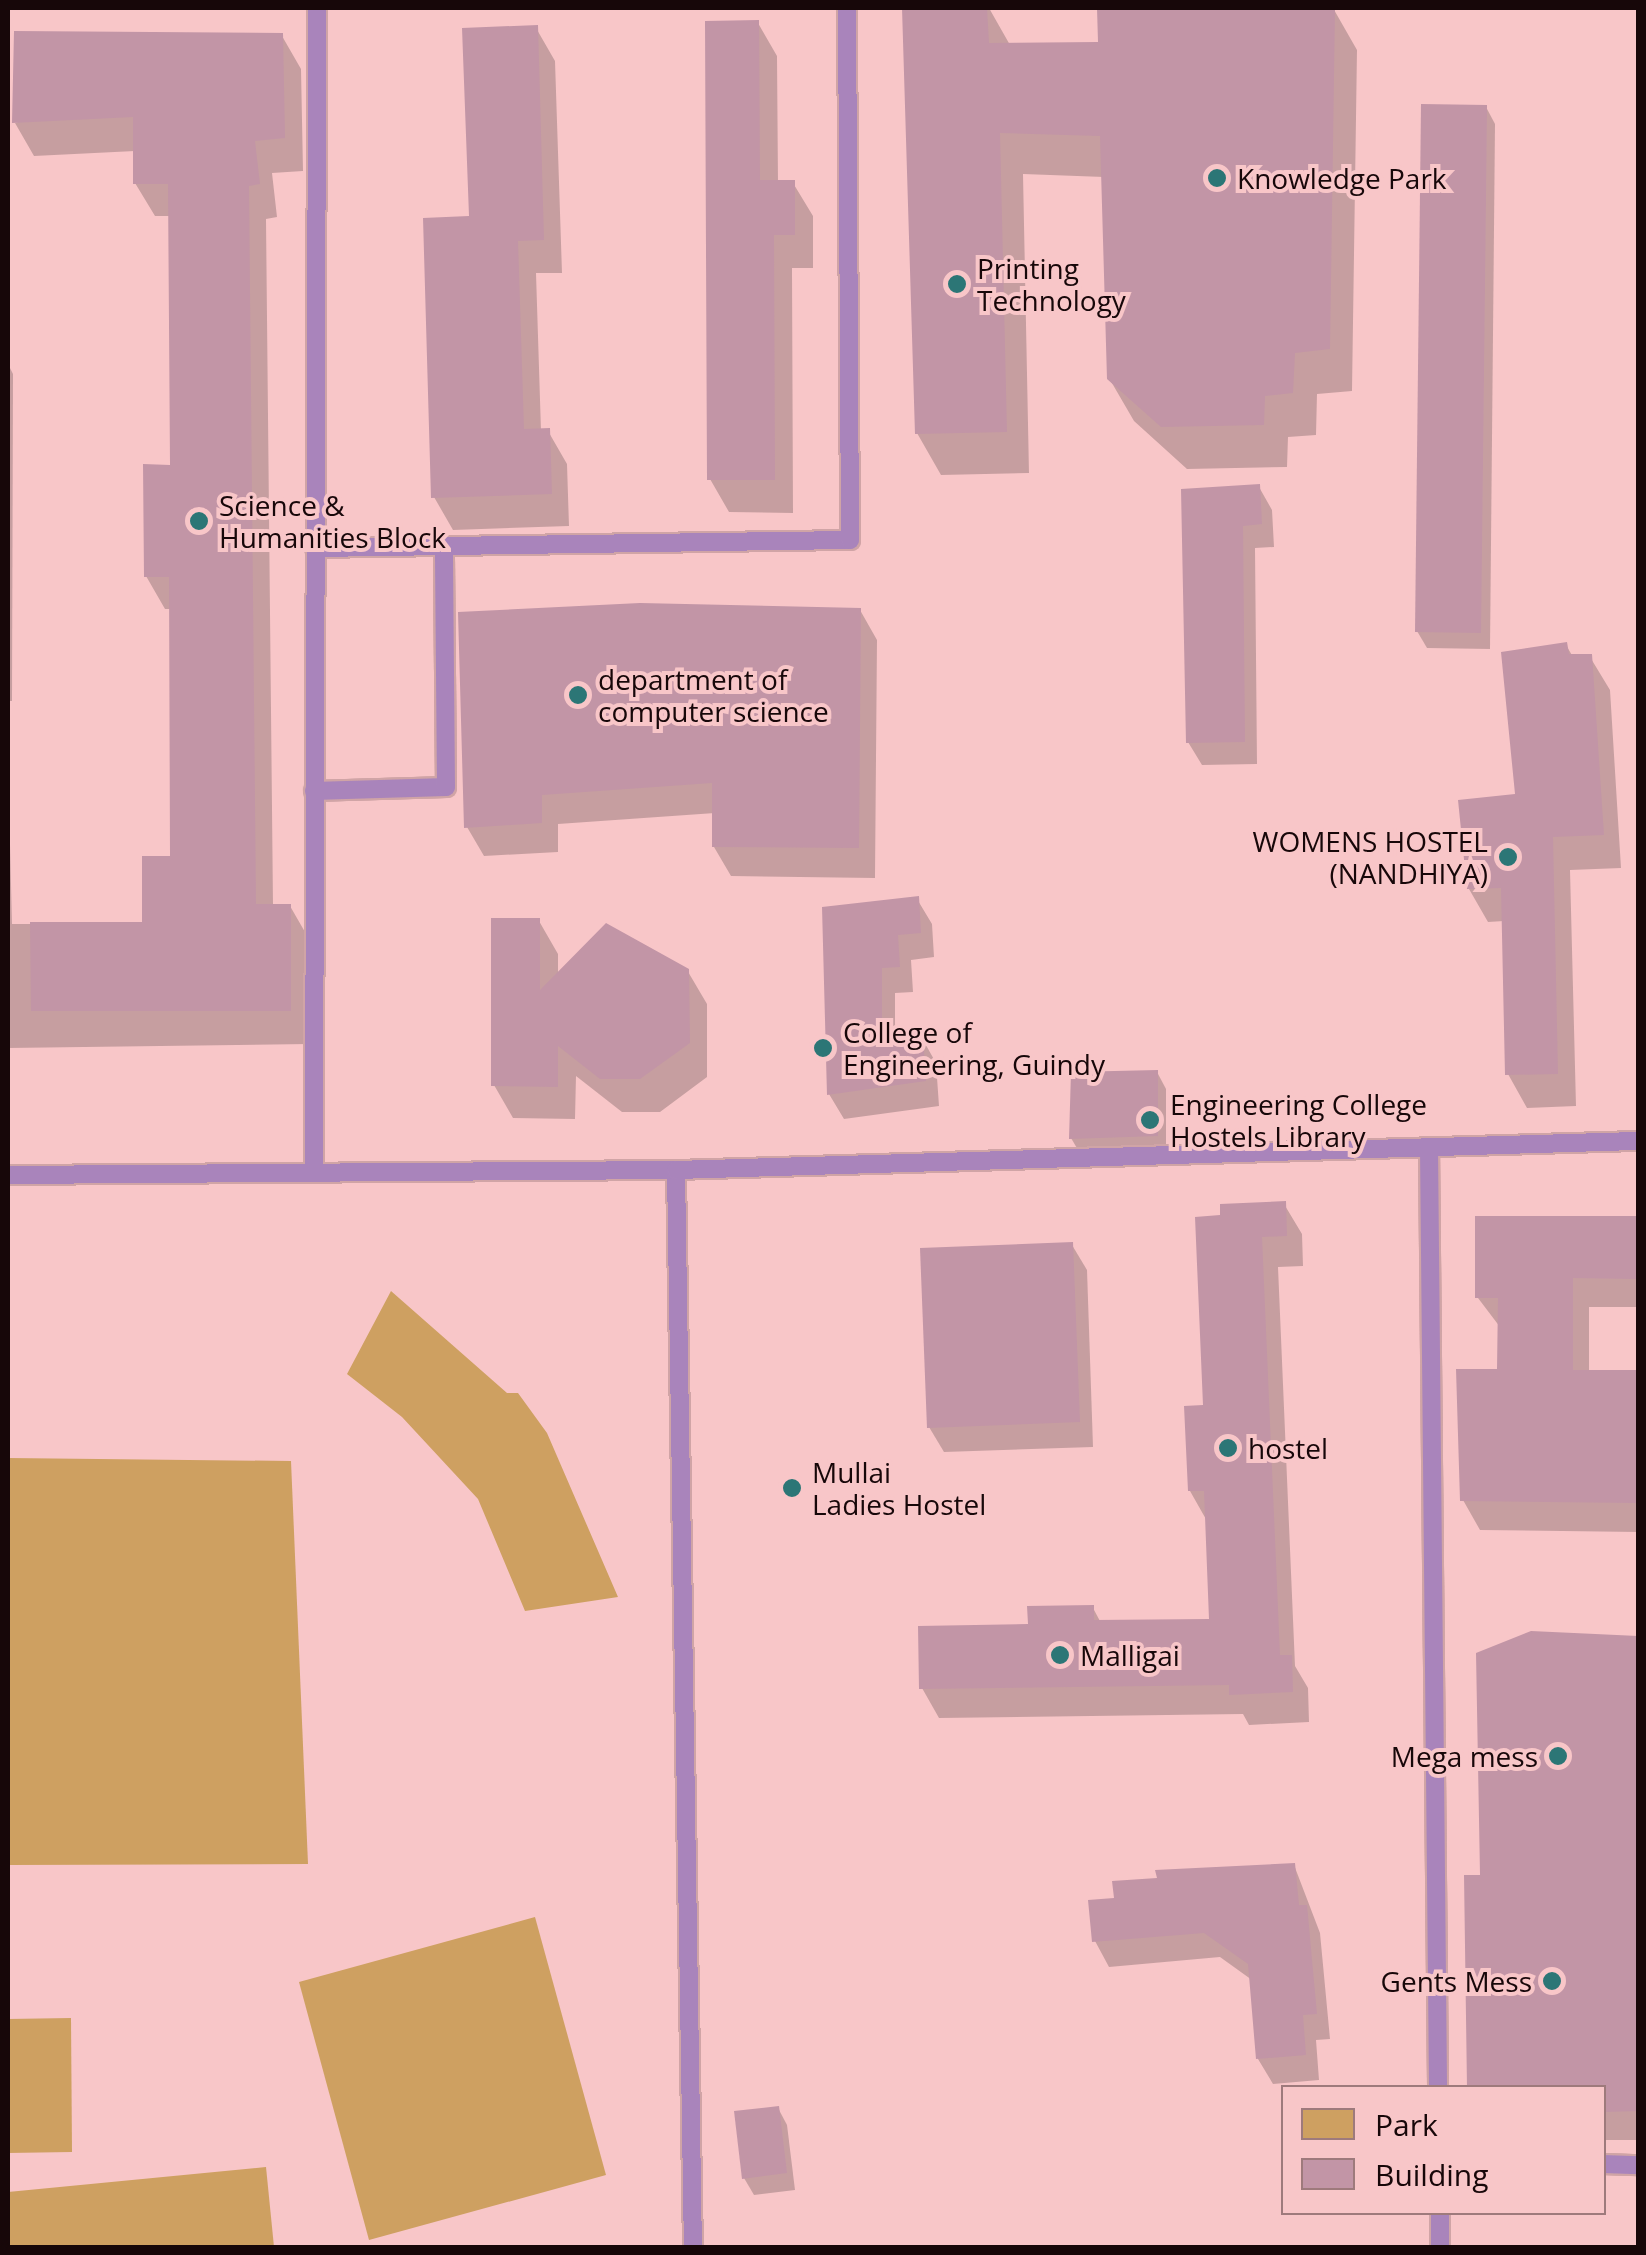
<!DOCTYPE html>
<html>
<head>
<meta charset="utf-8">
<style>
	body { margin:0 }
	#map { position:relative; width:1646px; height:2255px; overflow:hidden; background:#f8c6c8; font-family:"Open Sans",sans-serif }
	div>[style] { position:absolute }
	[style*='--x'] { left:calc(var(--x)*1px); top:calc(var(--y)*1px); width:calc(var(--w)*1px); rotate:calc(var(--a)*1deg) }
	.green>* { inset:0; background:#cea061 }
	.shadow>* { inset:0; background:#0003 }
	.building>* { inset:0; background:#c295a6 }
	.roads { filter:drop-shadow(2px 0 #d0a4a6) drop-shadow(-2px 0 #d0a4a6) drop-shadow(0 2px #d0a4a6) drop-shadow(0 -2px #d0a4a6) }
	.service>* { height:18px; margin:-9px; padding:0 9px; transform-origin:9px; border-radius:9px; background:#a984bb }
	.dots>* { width:28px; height:28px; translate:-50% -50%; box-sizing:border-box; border:5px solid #f8c6c8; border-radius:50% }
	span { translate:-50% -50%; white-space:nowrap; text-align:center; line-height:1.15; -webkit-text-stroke:8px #f8c6c8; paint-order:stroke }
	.poi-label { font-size:28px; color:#170709 }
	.left { translate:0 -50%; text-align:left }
	.right { translate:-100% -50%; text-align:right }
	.frame { position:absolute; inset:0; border:10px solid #170709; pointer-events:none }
	.legend { position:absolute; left:1281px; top:2085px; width:325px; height:130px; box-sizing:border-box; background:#f8c6c8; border:2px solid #9e7a7c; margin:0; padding:12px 18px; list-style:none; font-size:30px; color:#170709 }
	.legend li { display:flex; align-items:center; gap:20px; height:50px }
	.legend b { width:50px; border:2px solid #9e7a7c }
</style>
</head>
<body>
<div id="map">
	<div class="green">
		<div style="clip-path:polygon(391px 1291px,507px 1393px,518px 1393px,547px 1433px,618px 1597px,525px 1611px,478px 1499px,402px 1417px,347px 1374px)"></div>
		<div style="clip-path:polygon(8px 1458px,291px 1461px,308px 1864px,8px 1865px)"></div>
		<div style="clip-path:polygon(535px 1917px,606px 2175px,369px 2240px,299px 1982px)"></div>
		<div style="clip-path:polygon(71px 2018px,72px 2152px,8px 2153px,8px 2019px)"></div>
		<div style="clip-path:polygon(266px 2167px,274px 2247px,8px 2247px,8px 2192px)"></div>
	</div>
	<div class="shadow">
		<div style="clip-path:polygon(905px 8px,989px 8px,1010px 45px,1101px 45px,1333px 8px,1357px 50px,1352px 391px,1317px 394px,1316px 435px,1288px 437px,1287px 467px,1187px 469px,1134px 421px,1109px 378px,1104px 177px,1023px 174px,1029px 473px,941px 475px,917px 433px)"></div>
		<div style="clip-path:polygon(758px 23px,777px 56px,778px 183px,793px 183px,813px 216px,813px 268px,792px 268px,793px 513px,729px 512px,710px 479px)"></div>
		<div style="clip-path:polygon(536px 28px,555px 61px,562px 273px,536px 273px,541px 431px,548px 431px,567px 464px,569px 526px,453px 530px,434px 497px)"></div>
		<div style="clip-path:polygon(282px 36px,301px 69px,303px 171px,272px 173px,277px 217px,266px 219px,273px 906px,290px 906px,309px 939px,309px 1044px,8px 1048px,8px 764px,12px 924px,145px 924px,173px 858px,172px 609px,165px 609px,146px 576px,172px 467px,171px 216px,155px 216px,135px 183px,135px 151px,34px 156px,15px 123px)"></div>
		<div style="clip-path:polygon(1486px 107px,1495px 124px,1490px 649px,1427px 648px,1417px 631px)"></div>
		<div style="clip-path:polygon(8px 364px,13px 374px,12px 701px,8px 701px)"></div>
		<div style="clip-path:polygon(1259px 487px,1272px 510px,1274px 547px,1255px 548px,1257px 764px,1202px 765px,1188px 742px,1184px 492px)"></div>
		<div style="clip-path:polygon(860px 610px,877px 640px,875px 878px,731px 876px,714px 847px,715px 813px,558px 824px,558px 852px,484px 856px,467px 827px)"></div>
		<div style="clip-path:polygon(1566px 645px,1573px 657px,1590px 657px,1610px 690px,1621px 868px,1570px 870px,1576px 1106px,1527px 1108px,1508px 1074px,1504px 921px,1488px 922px,1469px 889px,1518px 796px)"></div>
		<div style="clip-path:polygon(917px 899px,932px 924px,934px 957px,911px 960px,913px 992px,895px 993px,895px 1040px,922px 1038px,936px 1063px,939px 1106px,844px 1119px,829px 1094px,824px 909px)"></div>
		<div style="clip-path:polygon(539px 921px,558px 954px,558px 975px,687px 970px,707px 1004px,707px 1077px,660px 1112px,622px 1112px,576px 1076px,575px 1119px,513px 1118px,494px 1085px)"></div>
		<div style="clip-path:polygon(1157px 1072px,1166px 1089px,1166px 1152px,1081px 1155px,1071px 1138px)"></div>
		<div style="clip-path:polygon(1284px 1204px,1302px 1234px,1303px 1266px,1278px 1267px,1295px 1666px,1308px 1688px,1309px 1722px,1249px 1725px,1243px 1714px,939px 1718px,922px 1688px,1030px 1627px,1093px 1608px,1101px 1623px,1212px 1621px,1207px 1521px,1190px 1491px,1206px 1407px,1223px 1218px)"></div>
		<div style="clip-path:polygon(1478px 1218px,1638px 1219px,1638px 1307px,1589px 1307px,1589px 1372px,1638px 1372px,1638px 1532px,1480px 1530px,1463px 1500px,1499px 1372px,1500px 1327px,1478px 1298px)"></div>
		<div style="clip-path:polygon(1072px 1245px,1087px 1270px,1093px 1447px,944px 1452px,929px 1427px)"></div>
		<div style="clip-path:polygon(1532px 1634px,1638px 1637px,1638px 2140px,1604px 2140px,1604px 2088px,1482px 1877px)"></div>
		<div style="clip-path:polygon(1294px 1865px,1320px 1933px,1330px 2039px,1316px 2040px,1319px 2080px,1273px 2084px,1258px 2059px,1252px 1980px,1220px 1957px,1109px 1967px,1095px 1941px,1116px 1900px)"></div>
		<div style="clip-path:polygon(778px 2108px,787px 2125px,795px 2190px,754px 2195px,744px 2178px)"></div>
	</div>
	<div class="building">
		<div style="clip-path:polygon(902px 8px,987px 8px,989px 43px,1098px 42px,1097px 8px,1335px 8px,1330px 349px,1295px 353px,1293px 393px,1265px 396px,1264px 425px,1161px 427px,1107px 379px,1100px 136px,1000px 133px,1007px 432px,915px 434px)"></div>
		<div style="clip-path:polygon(759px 20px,760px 180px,795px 180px,795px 235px,774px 235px,775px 480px,707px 480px,705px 21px)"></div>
		<div style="clip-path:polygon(538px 25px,544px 240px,518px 241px,524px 429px,550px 428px,552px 494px,431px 498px,423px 218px,469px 216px,462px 28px)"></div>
		<div style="clip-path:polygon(14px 31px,283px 33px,285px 138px,255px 141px,260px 184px,249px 186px,256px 904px,291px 904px,291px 1011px,31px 1011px,30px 922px,142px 922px,142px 856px,170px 856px,169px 577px,144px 577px,143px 464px,170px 465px,168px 184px,133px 184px,133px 117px,12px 123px)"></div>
		<div style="clip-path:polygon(1421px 104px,1487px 105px,1481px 633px,1415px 632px)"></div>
		<div style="clip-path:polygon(1260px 484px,1262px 524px,1243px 526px,1245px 742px,1186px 743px,1181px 489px)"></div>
		<div style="clip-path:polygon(640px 603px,861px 608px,859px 848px,712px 847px,712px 783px,542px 795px,542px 823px,464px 828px,458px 612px)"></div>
		<div style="clip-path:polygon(1567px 642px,1569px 654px,1592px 654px,1604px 835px,1553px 837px,1558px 1074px,1505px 1075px,1501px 888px,1467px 889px,1458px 800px,1515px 794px,1501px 652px)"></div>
		<div style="clip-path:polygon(919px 896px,921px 933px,898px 935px,900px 967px,882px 968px,882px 1038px,923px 1035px,926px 1081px,827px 1095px,822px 907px)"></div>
		<div style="clip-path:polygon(491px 918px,540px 918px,540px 990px,606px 923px,689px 969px,690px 1043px,640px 1079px,600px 1079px,558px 1046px,558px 1087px,491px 1086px)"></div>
		<div style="clip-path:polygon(1158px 1070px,1158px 1136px,1069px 1139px,1071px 1072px)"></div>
		<div style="clip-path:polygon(1286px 1201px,1287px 1236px,1262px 1237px,1280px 1655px,1292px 1655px,1293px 1692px,1229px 1695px,1229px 1685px,919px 1689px,918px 1626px,1028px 1624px,1027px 1606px,1094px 1605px,1094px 1620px,1209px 1619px,1204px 1491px,1188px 1491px,1184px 1406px,1203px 1405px,1195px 1217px,1220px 1215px,1220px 1204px)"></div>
		<div style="clip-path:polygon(1475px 1216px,1638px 1216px,1638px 1279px,1573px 1278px,1573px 1370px,1638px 1370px,1638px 1503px,1460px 1501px,1456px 1369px,1497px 1369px,1498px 1298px,1475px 1298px)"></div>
		<div style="clip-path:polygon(1073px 1242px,1080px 1422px,927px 1428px,920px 1248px)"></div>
		<div style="clip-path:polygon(1531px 1631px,1638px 1636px,1638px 2111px,1604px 2112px,1604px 2088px,1467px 2088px,1464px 1875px,1480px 1875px,1476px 1653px)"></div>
		<div style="clip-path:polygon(1295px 1863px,1299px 1905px,1307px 1905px,1317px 2014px,1303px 2015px,1306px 2055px,1256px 2059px,1248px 1964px,1204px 1933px,1092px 1942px,1088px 1900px,1114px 1898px,1112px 1881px,1157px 1878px,1155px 1870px)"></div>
		<div style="clip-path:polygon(779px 2106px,787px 2173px,742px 2179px,734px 2111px)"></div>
	</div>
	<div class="roads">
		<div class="service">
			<div style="--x:315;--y:548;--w:535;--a:-0.86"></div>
			<div style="--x:850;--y:540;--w:532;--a:-90.32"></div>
			<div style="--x:314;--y:791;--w:132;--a:-1.7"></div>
			<div style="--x:446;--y:787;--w:241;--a:-90.5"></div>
			<div style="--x:1429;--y:1147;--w:941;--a:89.45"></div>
			<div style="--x:676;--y:1170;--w:1078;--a:89.1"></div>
			<div style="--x:314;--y:1173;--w:1165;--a:-89.85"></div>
			<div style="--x:8;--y:1175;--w:668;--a:-0.43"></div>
			<div style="--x:676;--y:1170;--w:962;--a:-1.73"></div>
			<div style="--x:1604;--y:2164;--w:34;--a:2"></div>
			<div style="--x:1440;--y:2212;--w:36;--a:90"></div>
		</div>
	</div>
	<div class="dots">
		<div style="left:1217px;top:178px;background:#2c7676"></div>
		<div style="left:957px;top:284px;background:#2c7676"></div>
		<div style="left:199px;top:521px;background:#2c7676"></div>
		<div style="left:578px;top:695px;background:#2c7676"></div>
		<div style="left:1508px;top:857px;background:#2c7676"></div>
		<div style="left:823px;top:1048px;background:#2c7676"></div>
		<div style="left:1150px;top:1120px;background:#2c7676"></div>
		<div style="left:1228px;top:1448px;background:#2c7676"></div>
		<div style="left:792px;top:1488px;background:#2c7676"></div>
		<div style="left:1060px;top:1655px;background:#2c7676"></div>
		<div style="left:1558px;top:1756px;background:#2c7676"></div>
		<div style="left:1552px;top:1981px;background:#2c7676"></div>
	</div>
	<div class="poi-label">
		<span class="left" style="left:1237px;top:178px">Knowledge Park</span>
		<span class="left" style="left:977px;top:284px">Printing<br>Technology</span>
		<span class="left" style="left:219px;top:521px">Science &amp;<br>Humanities Block</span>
		<span class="left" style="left:598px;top:695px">department of<br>computer science</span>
		<span class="right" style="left:1488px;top:857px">WOMENS HOSTEL<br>(NANDHIYA)</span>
		<span class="left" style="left:843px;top:1048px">College of<br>Engineering, Guindy</span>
		<span class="left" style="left:1170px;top:1120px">Engineering College<br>Hostels Library</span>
		<span class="left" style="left:1248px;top:1448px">hostel</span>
		<span class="left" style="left:812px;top:1488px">Mullai<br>Ladies Hostel</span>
		<span class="left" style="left:1080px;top:1655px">Malligai</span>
		<span class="right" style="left:1538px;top:1756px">Mega mess</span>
		<span class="right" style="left:1532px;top:1981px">Gents Mess</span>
	</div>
	<div class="frame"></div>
	<ul class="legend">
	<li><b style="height:28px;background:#cea061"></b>Park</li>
	<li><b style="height:28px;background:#c295a6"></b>Building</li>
	</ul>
</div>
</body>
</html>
